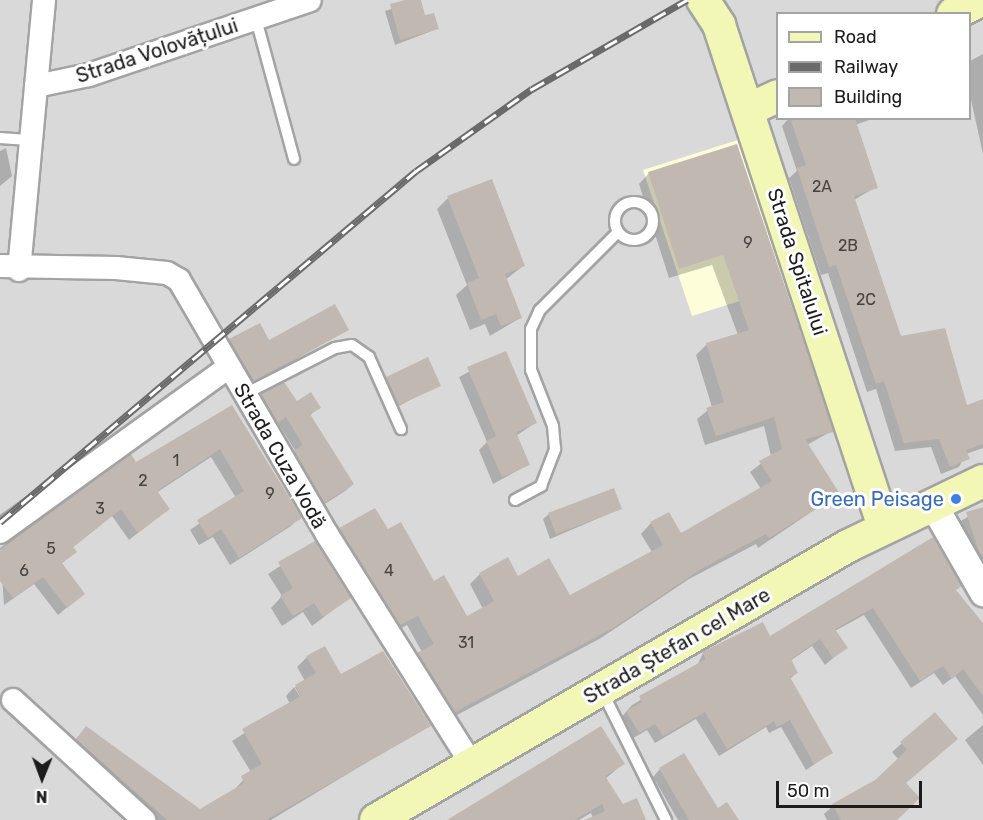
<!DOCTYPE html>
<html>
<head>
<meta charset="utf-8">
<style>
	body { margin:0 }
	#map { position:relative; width:983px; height:820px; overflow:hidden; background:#edeae1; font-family:Rubik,sans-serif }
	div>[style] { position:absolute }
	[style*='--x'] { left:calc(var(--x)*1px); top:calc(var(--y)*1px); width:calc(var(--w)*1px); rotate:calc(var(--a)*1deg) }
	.residential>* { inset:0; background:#dad9d9 }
	.education>* { inset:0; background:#fdfed9 }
	.shadow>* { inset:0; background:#0003 }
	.building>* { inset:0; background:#c1b9b1 }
	.roads { filter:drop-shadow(2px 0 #a3a3a3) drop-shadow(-2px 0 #a3a3a3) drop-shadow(0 2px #a3a3a3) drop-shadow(0 -2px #a3a3a3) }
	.service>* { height:10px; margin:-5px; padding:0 5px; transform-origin:5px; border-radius:5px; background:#fff }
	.service>.ring { margin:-5px; padding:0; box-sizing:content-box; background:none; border:10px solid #fff; border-radius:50% }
	.minor>* { height:22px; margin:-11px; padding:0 11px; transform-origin:11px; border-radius:11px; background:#fff }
	.tertiary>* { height:27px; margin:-13.5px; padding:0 13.5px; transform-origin:13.5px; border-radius:13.5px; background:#fff }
	.secondary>* { height:32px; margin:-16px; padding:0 16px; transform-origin:16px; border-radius:16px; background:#f2f7b5 }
	.rail>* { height:7px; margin-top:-3.5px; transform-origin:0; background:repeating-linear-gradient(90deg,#fff 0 14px,#6a6a6a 0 28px); box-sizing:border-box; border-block:2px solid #6a6a6a }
	.dots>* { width:16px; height:16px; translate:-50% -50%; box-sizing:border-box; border:3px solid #fff; border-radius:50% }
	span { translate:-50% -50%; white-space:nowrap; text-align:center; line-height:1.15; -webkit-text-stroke:6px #fff; paint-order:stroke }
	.number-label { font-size:16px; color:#454341 }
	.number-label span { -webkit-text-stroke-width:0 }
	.street-label { font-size:20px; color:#1c1c1c }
	.shop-label { font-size:20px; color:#366cbe }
	.right { translate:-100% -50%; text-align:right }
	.legend { position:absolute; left:776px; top:12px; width:195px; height:108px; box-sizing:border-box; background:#fff; border:2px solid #a4a4a4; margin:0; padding:8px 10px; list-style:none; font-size:18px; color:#1c1c1c }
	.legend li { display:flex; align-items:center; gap:12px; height:30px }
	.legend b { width:30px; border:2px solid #a4a4a4 }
	.north { position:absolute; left:12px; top:748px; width:60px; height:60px; -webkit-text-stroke:4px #fff; paint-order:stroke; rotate:181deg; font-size:16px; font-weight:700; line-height:24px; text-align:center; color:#1c1c1c }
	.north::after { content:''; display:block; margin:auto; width:21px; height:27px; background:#1c1c1c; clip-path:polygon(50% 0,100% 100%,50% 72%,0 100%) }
	.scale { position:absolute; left:776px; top:781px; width:146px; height:27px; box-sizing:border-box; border:3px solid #1c1c1c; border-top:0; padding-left:8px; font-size:18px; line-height:21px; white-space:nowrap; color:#1c1c1c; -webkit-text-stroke:4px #fff; paint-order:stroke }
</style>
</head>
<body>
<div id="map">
	<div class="residential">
		<div style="clip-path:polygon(evenodd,0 0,983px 0,983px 820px,0 820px,0 0,778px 14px,970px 14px,970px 118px,778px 118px,778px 14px)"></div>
	</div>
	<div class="education">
		<div style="clip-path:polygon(741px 139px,790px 285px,692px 316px,643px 170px)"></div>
	</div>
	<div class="shadow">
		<div style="clip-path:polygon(419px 0,424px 17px,437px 29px,395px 45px,385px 11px)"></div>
		<div style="clip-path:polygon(983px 54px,983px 154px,970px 95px,970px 61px)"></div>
		<div style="clip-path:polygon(789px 118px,875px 118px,855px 125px,876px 187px,854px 200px,900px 338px,966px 407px,983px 401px,983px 448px,966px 454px,959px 467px,941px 474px,931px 447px,895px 451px,876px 389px,867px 392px,828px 273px,821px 275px,809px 239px,789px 178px,797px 171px,782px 126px)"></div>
		<div style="clip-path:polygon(736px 146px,832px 431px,807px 445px,838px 494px,758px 548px,756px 544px,689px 579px,601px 638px,444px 722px,408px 664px,422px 652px,407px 625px,389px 635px,330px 539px,340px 529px,387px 531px,467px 618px,483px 609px,470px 584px,480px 574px,517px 578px,570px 597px,652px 552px,641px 534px,651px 523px,681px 535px,761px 489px,750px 472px,771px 456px,764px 426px,705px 445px,697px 419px,712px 407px,696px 355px,706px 345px,738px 335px,712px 265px,669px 278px,639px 184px,649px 173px)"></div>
		<div style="clip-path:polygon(6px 148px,12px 176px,0 186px,0 151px)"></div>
		<div style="clip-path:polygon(448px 198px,523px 266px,505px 280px,520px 318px,490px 336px,485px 324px,470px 330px,456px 295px,467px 285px,437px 209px)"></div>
		<div style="clip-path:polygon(347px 330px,245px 388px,222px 349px,230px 341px,268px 342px)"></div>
		<div style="clip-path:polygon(505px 353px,535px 423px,516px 436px,528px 465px,493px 484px,479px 450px,487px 442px,459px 377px)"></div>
		<div style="clip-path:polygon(387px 378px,439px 385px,393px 409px,382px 383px)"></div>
		<div style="clip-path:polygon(262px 395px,319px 407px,309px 416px,353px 484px,345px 491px,317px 509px,288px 459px,296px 452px,278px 423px,270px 429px,255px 403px)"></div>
		<div style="clip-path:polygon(232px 407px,300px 517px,291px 526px,230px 565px,213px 537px,199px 545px,190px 530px,236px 498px,211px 457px,156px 493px,168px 509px,129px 540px,112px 516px,72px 548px,75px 552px,61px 564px,83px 594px,58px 615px,34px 584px,4px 605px,0 548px,130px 456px,136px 464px)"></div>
		<div style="clip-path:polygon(983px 508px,983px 565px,975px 568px,959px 522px)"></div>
		<div style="clip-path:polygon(620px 509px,550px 539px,543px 519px,549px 514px)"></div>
		<div style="clip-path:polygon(933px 539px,955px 590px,983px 627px,983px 715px,955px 676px,943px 685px,934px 673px,911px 688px,864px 615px,835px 631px,846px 647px,825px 665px,812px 646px,790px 661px,796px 673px,790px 679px,831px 753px,806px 770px,781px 727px,769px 733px,766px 727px,719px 756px,696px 719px,655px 743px,647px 730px,630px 740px,619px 720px,632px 705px,697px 666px,703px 653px,770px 638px)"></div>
		<div style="clip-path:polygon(315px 543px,349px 598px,312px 626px,303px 612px,282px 626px,271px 608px,282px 596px,268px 574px)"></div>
		<div style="clip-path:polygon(307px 657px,429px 725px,271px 820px,152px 820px,67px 750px,86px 728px,200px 811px,233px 791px,251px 772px,232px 741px,290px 704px,286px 696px,294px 687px,304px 703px,295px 687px,305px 681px,297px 667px)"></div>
		<div style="clip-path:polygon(935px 714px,904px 784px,895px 820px,827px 820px,824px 814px,833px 806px,876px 781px,899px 760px,892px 752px)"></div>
		<div style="clip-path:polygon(983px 725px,983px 765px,965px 740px)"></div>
		<div style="clip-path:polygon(623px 764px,605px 779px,622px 806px,644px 820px,594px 820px,591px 813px,579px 820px,455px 820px)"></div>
		<div style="clip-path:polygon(660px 769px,717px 811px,737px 820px,678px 820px,653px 777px)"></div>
	</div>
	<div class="building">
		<div style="clip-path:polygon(405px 0,421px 0,425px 15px,434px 13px,439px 29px,400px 40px,390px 4px)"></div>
		<div style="clip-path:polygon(790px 118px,855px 118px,878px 188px,854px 196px,901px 336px,945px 328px,967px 405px,983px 399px,983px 444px,966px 450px,970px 459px,950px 467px,939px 439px,904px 443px,884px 381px,876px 384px,836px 265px,829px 267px,797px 168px,806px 165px)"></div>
		<div style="clip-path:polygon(737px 144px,834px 432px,805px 439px,840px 494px,769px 538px,766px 534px,701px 569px,613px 628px,455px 712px,417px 653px,434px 644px,418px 616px,400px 625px,339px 528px,375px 508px,388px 529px,401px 522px,434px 581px,444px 575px,467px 616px,494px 601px,479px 573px,508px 557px,518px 576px,549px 558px,570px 595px,663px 545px,650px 522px,669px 512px,681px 533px,772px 481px,759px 461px,782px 449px,774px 417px,716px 436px,706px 408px,724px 402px,706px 343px,749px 330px,723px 255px,679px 269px,648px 172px)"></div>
		<div style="clip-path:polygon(492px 179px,525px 266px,505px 274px,522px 318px,501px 326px,496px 314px,481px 320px,467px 283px,479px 278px,447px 196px)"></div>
		<div style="clip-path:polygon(335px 304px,349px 330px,254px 381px,229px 339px,260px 323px,269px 340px)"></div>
		<div style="clip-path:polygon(506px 351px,537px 423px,516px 432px,530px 465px,502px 477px,486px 441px,496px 436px,467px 367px)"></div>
		<div style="clip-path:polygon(428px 357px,441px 386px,399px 405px,386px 377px)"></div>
		<div style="clip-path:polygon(284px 382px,297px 401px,311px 392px,321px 408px,310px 414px,354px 484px,324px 503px,294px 451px,303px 445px,286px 417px,278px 423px,261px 394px)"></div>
		<div style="clip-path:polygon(232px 405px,302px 518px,239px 558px,221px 529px,208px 538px,197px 520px,244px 491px,220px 449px,157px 491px,170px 509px,138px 533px,121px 509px,73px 547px,77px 552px,62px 563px,85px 594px,67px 608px,43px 577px,13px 598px,0 581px,0 550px,131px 454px,136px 462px)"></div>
		<div style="clip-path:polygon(614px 488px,622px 509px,556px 534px,548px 513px)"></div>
		<div style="clip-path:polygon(983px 507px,983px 554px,980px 555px,966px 512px)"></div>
		<div style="clip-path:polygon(933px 537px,962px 586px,956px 590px,983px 623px,983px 696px,963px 669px,952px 679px,943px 666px,920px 681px,873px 608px,835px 629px,848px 648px,833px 658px,820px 639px,791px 659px,798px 673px,790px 677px,833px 753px,814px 764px,790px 720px,777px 727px,774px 721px,727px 749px,705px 712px,663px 736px,655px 724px,639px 733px,626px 711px,642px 702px,639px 696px,706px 659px,702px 652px,763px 622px,770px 636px)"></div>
		<div style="clip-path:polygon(315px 541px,351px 598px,323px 617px,314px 603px,293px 616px,280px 596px,293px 588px,278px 562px)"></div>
		<div style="clip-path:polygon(325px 646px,341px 674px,383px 651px,431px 726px,266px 820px,167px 820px,76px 739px,86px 726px,200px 809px,244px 783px,241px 776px,262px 764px,242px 729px,301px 696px,295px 685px,316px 673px,306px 656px)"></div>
		<div style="clip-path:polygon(935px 712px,958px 739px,906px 783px,920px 798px,897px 820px,841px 820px,832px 804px,875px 780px,907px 750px,900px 742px)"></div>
		<div style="clip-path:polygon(601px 726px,625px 764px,605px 776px,623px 804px,637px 798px,646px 820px,585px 820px,605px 811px,602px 804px,575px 820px,447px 820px)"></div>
		<div style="clip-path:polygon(684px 753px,718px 808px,727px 802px,739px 820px,689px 820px,659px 768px)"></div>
	</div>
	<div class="roads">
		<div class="service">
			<div style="--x:256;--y:19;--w:145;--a:74.8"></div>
			<div style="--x:0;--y:138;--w:31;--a:4"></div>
			<div class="ring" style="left:615px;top:202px;width:28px;height:28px"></div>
			<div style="--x:245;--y:394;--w:101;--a:-27.1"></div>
			<div style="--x:335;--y:348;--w:17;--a:-10"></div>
			<div style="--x:352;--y:345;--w:21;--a:35"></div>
			<div style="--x:369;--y:357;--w:79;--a:66"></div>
			<div style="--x:515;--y:500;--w:30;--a:-28"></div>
			<div style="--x:541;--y:486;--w:40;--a:-69"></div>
			<div style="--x:555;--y:449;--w:23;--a:-95"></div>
			<div style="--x:553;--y:426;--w:60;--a:-111.4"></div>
			<div style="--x:531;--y:370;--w:41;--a:-90"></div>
			<div style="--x:531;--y:329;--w:21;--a:-65"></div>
			<div style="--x:540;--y:310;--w:110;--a:-45"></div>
			<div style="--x:602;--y:691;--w:144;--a:63.6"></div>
		</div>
		<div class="minor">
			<div style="--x:36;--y:86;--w:54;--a:-11.7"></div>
			<div style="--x:89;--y:75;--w:233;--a:-18.7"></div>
			<div style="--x:0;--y:266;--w:116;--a:1"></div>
			<div style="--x:116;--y:268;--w:51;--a:5.6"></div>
			<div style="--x:167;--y:273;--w:14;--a:30"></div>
			<div style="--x:179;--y:280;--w:296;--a:59.8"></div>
			<div style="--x:328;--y:536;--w:271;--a:57.8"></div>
			<div style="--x:19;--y:270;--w:271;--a:-84.7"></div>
			<div style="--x:0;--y:532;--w:282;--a:-35.8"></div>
			<div style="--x:13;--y:700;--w:178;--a:42.5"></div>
		</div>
		<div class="tertiary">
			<div style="--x:932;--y:503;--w:103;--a:60.2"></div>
		</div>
		<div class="secondary">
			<div style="--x:703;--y:0;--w:30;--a:57"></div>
			<div style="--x:719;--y:25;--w:528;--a:71.81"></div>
			<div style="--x:953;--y:14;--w:32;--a:-26"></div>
			<div style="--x:748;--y:110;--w:33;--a:-25"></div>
			<div style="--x:376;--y:820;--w:546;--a:-30.14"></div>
			<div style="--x:848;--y:546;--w:150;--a:-25.7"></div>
		</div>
	</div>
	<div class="rail">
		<div style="--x:0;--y:522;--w:544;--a:-40.16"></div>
		<div style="--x:416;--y:171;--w:142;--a:-35.3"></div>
		<div style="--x:532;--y:89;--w:179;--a:-29.9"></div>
	</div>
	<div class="dots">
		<div style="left:956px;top:499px;background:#3f7fe0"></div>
	</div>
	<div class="number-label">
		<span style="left:822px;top:187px">2A</span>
		<span style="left:748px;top:243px">9</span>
		<span style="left:848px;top:246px">2B</span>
		<span style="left:866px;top:300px">2C</span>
		<span style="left:176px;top:461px">1</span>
		<span style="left:143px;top:481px">2</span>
		<span style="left:270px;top:494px">9</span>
		<span style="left:100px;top:509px">3</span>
		<span style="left:51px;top:549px">5</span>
		<span style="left:24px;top:571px">6</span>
		<span style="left:389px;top:571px">4</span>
		<span style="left:466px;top:643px">31</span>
	</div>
	<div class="street-label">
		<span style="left:157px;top:51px;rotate:-18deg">Strada Volovățului</span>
		<span style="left:797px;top:262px;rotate:72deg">Strada Spitalului</span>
		<span style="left:280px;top:456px;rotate:60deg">Strada Cuza Vodă</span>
		<span style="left:677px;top:646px;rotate:-30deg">Strada Ștefan cel Mare</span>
	</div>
	<div class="shop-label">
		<span class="right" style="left:944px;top:499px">Green Peisage</span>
	</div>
	<ul class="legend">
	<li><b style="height:8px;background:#f2f7b5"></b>Road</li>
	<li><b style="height:8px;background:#6a6a6a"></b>Railway</li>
	<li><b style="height:16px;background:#c1b9b1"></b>Building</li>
	</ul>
	<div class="north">N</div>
	<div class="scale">50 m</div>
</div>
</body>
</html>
